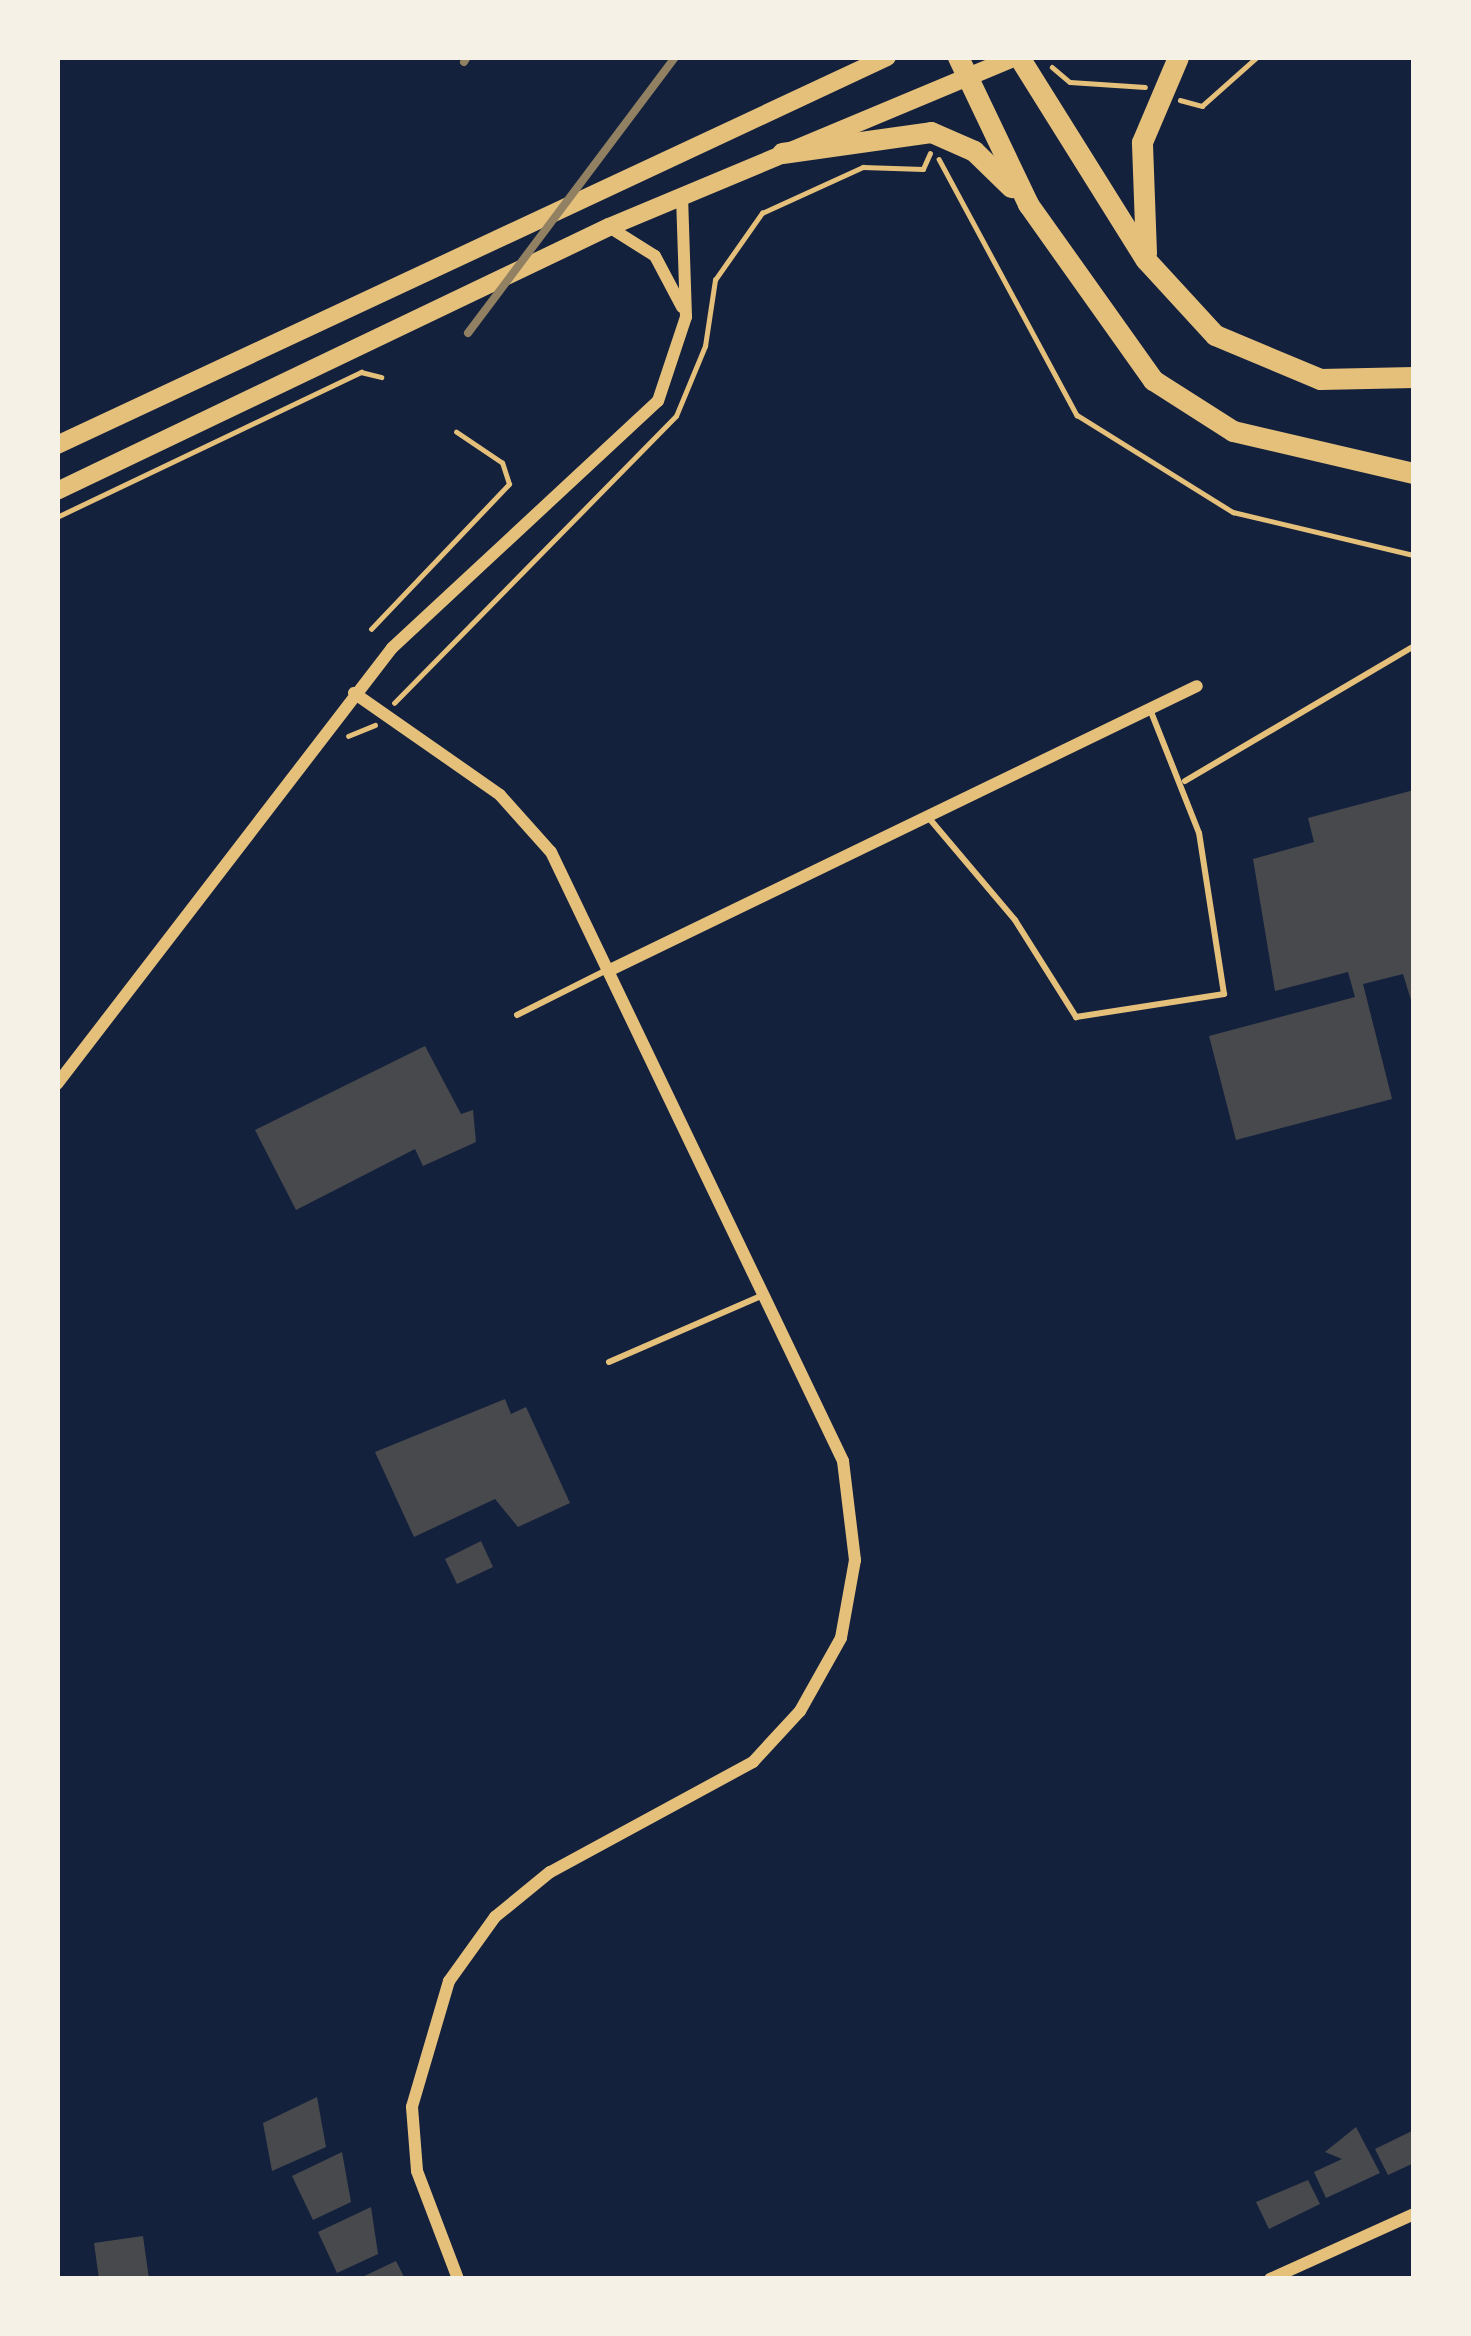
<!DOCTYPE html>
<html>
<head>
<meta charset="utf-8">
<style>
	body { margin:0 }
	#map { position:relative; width:1471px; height:2336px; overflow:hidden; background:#14213d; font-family:"Archivo Narrow",sans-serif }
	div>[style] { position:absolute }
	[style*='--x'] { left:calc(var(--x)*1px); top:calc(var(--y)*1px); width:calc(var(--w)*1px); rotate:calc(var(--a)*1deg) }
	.building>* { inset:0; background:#48494c }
	.path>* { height:4.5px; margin:-2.25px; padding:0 2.25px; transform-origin:2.25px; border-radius:2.25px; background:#e5c07b }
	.service>* { height:6px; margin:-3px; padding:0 3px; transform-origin:3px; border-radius:3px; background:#e5c07b }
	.minor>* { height:12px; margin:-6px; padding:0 6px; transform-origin:6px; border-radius:6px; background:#e5c07b }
	.primary>* { height:18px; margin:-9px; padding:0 9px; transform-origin:9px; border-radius:9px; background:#e5c07b }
	.motorway>* { height:21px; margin:-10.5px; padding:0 10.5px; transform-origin:10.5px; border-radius:10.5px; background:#e5c07b }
	.rail>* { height:8px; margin:-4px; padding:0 4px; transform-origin:4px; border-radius:4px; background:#918062 }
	span { translate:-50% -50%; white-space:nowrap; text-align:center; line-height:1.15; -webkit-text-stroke:10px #f6f1e7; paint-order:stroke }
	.frame { position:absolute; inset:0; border:60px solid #f6f1e7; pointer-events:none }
</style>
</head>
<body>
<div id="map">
	<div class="building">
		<div style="clip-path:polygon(1414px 790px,1414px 1010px,1403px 974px,1363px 984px,1392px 1099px,1236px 1140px,1209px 1036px,1355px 997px,1348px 972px,1275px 991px,1253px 859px,1314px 842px,1308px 818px)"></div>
		<div style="clip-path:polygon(425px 1046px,461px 1114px,473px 1110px,476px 1142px,423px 1166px,415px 1149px,296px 1210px,255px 1130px)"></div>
		<div style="clip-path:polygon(505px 1399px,511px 1414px,526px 1407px,570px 1503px,518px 1527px,495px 1499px,414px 1537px,375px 1452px)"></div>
		<div style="clip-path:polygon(481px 1541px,493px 1567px,457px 1584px,445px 1559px)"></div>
		<div style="clip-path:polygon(317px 2097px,326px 2147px,272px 2171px,263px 2123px)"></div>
		<div style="clip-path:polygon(1356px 2127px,1380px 2173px,1326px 2198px,1314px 2172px,1342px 2159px,1325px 2152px)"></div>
		<div style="clip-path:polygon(1414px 2130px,1414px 2163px,1388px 2175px,1375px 2149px)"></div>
		<div style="clip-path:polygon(342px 2152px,351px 2202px,313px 2220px,292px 2176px)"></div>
		<div style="clip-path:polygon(1308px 2180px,1320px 2204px,1269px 2229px,1256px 2202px)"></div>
		<div style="clip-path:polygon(371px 2207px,378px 2254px,337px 2273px,318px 2232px)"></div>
		<div style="clip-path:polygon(143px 2236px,149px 2279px,99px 2279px,94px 2243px)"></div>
		<div style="clip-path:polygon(396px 2261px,405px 2279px,358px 2279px)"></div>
	</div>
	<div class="path">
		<div style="--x:1052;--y:67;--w:23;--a:40"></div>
		<div style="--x:1070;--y:82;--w:75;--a:3.8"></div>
		<div style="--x:1180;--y:100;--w:23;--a:15"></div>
		<div style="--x:1202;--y:106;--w:74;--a:-41.7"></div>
		<div style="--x:939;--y:159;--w:291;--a:61.7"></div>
		<div style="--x:1077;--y:415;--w:184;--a:31.9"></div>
		<div style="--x:1233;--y:512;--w:186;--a:13.4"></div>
		<div style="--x:57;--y:517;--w:337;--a:-25.5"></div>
		<div style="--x:361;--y:372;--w:21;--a:14"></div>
		<div style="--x:371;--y:629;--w:200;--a:-46.4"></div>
		<div style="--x:509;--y:484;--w:22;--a:-108"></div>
		<div style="--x:502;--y:463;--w:55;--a:-146"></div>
		<div style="--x:394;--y:703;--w:402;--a:-45.5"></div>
		<div style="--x:676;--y:416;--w:76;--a:-67.5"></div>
		<div style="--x:705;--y:346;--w:67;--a:-81.4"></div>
		<div style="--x:715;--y:280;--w:82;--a:-55"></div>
		<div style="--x:762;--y:213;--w:111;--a:-24.5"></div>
		<div style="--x:863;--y:167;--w:60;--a:1.9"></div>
		<div style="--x:923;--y:169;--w:17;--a:-66"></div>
		<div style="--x:348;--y:736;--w:29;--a:-22"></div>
	</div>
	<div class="service">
		<div style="--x:1185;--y:781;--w:266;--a:-30.5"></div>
		<div style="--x:928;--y:817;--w:135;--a:49.8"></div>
		<div style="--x:1015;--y:920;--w:115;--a:57.8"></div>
		<div style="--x:1076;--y:1017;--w:150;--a:-8.8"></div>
		<div style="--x:1224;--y:994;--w:163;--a:-98.8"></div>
		<div style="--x:1199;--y:833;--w:133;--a:-111.6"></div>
		<div style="--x:517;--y:1015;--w:101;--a:-26.6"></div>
		<div style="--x:609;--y:1362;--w:168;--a:-23.5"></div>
	</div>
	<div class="minor">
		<div style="--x:609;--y:227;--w:54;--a:32.2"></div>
		<div style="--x:655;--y:256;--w:58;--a:62.1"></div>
		<div style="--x:354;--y:693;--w:178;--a:34.9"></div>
		<div style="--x:500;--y:795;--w:76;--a:48.2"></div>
		<div style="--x:551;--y:852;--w:675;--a:64.38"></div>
		<div style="--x:843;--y:1461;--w:100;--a:83.1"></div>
		<div style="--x:855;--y:1560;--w:79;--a:100.2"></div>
		<div style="--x:841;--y:1638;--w:84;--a:119.3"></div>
		<div style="--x:800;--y:1711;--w:69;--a:132.7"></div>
		<div style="--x:753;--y:1762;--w:231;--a:151.5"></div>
		<div style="--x:550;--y:1872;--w:71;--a:140.7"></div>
		<div style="--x:495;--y:1917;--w:79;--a:125.7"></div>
		<div style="--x:449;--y:1981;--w:131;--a:106.4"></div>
		<div style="--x:412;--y:2107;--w:64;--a:85.5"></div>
		<div style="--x:417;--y:2171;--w:116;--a:69.2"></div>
		<div style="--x:608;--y:971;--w:654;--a:-25.82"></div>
		<div style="--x:57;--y:1084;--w:550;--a:-52.46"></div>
		<div style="--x:392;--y:648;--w:363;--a:-42.9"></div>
		<div style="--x:658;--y:401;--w:89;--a:-71.6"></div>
		<div style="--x:686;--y:317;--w:120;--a:-91.9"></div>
		<div style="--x:1270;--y:2279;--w:158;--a:-24.3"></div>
	</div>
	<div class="primary">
		<div style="--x:57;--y:445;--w:916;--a:-25.05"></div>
		<div style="--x:57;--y:491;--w:612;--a:-25.56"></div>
		<div style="--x:609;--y:227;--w:440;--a:-22.7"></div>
	</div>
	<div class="motorway">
		<div style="--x:958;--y:57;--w:163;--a:64.5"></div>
		<div style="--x:1028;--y:204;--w:216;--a:54.6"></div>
		<div style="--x:1153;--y:380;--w:95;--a:32.5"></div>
		<div style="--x:1233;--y:431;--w:186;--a:13.1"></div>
		<div style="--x:1019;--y:57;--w:239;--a:58"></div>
		<div style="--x:1146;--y:260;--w:102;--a:47.4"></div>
		<div style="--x:1215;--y:335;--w:114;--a:22.7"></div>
		<div style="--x:1320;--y:379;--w:94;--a:-1.2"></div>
		<div style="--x:782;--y:153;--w:150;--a:-8"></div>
		<div style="--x:931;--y:132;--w:47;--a:23.8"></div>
		<div style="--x:974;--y:151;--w:52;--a:44.2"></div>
		<div style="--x:1146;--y:253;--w:111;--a:-92.1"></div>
		<div style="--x:1142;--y:142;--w:92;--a:-67"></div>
	</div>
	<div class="rail">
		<div style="--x:464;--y:62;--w:6;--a:-59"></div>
		<div style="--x:468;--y:333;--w:345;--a:-53.1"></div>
	</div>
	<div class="frame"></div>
</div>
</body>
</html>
